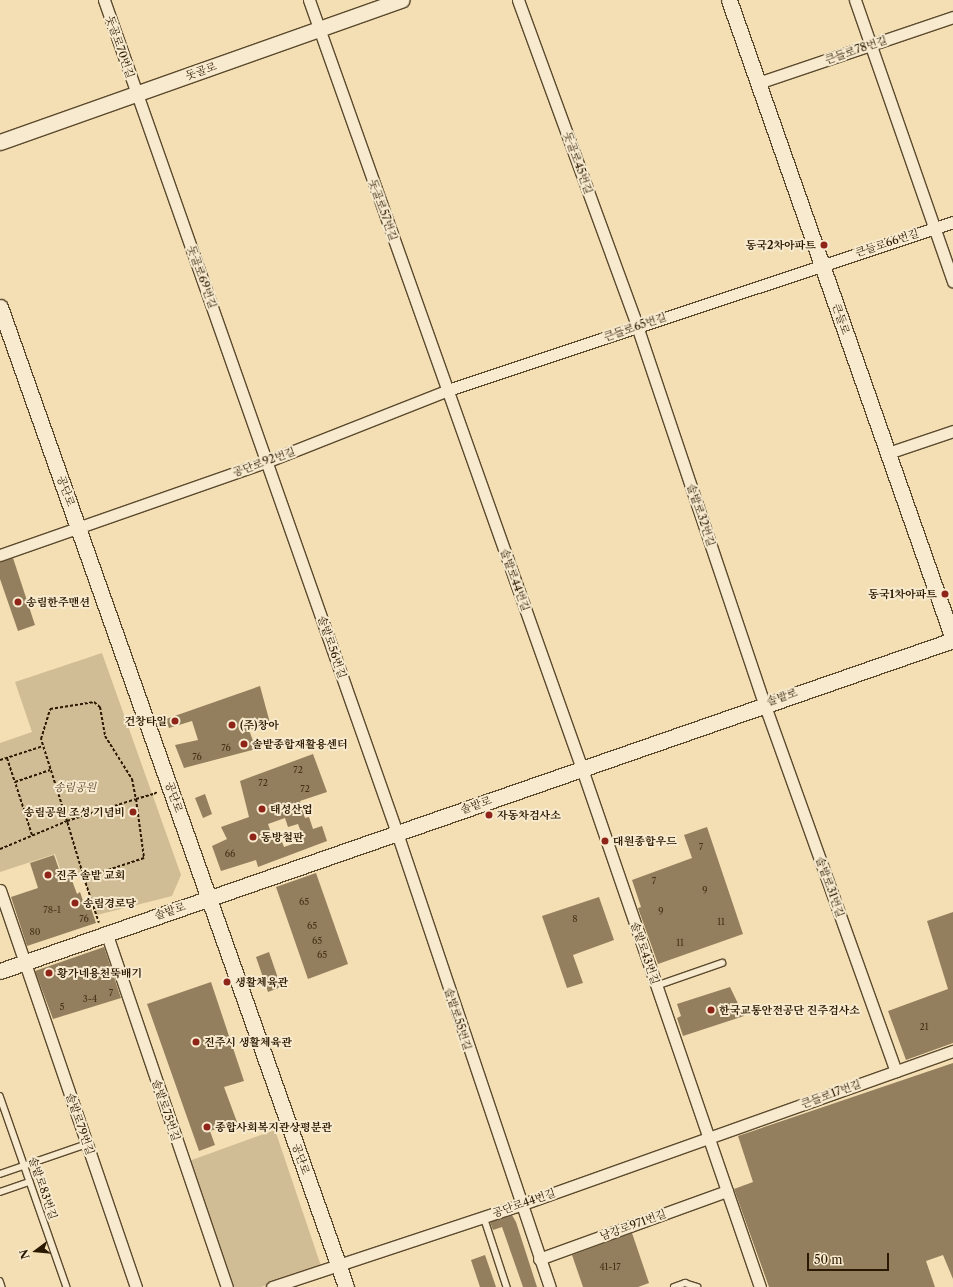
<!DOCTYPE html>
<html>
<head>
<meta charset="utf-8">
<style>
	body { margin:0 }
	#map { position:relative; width:953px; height:1287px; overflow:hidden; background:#f3dfb3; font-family:"Libre Caslon Text","Noto Serif KR",serif }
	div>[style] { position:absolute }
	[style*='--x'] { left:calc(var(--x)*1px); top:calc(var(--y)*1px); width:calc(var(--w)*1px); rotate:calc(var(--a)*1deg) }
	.green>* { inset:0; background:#d1bd95 }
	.building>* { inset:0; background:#937f5e }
	.path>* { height:2px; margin-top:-1px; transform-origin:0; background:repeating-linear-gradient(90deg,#2a1801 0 3px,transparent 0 5px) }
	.roads { filter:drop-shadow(1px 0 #5c4a2e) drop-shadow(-1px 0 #5c4a2e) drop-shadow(0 1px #5c4a2e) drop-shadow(0 -1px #5c4a2e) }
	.lane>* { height:5.5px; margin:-2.75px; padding:0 2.75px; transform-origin:2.75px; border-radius:2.75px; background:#f7eace }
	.street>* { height:11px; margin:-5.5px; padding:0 5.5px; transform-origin:5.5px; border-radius:5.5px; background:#f7eace }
	.secondary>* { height:15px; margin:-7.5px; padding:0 7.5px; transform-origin:7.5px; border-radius:7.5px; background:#f7eace }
	.dots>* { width:11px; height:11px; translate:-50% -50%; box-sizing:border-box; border:2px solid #f7eace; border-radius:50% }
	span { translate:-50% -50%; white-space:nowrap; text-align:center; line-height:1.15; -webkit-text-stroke:4px #f7eace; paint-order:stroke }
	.number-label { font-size:9px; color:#443218 }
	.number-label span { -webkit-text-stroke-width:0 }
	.street-label { font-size:11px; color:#2a1801 }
	.poi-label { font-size:11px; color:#2a1801; font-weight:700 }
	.right { translate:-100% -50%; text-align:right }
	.left { translate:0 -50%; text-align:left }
	.park-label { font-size:11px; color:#5c4a2d; font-style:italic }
	.north { position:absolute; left:16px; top:1231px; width:40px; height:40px; -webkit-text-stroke:3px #f7eace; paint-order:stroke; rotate:254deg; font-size:11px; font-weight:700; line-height:16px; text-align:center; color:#2a1801 }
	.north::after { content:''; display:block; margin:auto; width:14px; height:18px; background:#2a1801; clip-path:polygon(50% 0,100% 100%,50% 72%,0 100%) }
	.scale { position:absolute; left:807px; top:1253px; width:82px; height:18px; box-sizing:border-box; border:2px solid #2a1801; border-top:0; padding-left:5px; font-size:12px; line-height:14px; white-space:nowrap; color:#2a1801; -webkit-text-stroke:3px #f7eace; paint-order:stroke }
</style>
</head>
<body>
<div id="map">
	<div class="green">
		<div style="clip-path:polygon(102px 653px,181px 875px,172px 896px,97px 915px,84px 879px,71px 874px,63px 877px,55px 854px,0 872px,0 743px,32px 732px,15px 682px)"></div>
		<div style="clip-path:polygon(275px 1130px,321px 1266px,261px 1287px,233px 1287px,189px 1161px)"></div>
	</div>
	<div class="building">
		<div style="clip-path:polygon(13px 558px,35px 625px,18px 631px,0 579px,0 562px)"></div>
		<div style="clip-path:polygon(260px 686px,270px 723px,249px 730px,256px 749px,184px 768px,175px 745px,198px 740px,192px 721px,169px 728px,166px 719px)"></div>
		<div style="clip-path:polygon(evenodd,313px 754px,327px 792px,300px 801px,305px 818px,309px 817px,313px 829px,322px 826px,327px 841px,258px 867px,256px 860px,221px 871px,212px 846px,227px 839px,221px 827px,249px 817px,240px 781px,313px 754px,285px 818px,288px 827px,298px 824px,304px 840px,284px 847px,282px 842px,275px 844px,268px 824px,285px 818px)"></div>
		<div style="clip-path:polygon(205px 794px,212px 814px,203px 818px,195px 798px)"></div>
		<div style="clip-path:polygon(707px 827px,743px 934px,658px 964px,638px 908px,641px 907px,632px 880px,692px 858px,684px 835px)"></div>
		<div style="clip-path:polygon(54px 855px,62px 878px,70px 875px,77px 894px,80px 892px,86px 910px,91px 908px,96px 923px,27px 946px,11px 897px,38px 888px,30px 863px)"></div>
		<div style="clip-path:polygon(316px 873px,348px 964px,308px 979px,276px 887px)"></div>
		<div style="clip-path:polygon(599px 897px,614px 940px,573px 955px,583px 983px,567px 988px,542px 916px)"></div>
		<div style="clip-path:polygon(953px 912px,953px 1043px,906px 1060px,888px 1011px,948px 989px,927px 921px)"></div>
		<div style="clip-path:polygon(104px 947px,121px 998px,53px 1019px,35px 971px)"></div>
		<div style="clip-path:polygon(269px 952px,281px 987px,268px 992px,256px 957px)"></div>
		<div style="clip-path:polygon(211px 982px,244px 1081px,224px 1087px,237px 1122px,210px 1131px,215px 1145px,199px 1151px,147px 1004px)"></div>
		<div style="clip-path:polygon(730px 987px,744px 1016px,683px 1036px,677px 1018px,681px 1016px,677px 1004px)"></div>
		<div style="clip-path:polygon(953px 1063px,953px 1279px,943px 1255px,926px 1261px,935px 1287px,769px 1287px,734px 1189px,753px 1182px,738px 1136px)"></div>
		<div style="clip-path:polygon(512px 1215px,516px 1222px,537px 1287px,523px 1287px,502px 1227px,493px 1230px,490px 1222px)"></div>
		<div style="clip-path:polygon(632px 1233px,649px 1283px,638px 1287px,583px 1287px,572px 1255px)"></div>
		<div style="clip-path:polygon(485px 1255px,496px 1287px,480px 1287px,471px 1260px)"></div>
	</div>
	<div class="path">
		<div style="--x:7;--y:758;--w:25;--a:72"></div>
		<div style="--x:0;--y:760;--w:45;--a:-18"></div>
		<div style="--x:32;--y:835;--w:56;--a:-107.8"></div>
		<div style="--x:15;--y:782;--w:37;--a:-19"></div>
		<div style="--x:0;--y:849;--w:73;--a:-22.7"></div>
		<div style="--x:67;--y:821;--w:86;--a:-107.6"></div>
		<div style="--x:41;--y:739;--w:31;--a:-73"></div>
		<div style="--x:50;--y:709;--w:45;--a:-9"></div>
		<div style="--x:94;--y:702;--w:8;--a:40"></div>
		<div style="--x:100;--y:707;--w:29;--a:80"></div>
		<div style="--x:105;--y:736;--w:51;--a:57.9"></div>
		<div style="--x:132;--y:779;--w:20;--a:79"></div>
		<div style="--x:136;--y:799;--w:60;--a:82.3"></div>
		<div style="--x:144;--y:858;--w:63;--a:161.6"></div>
		<div style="--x:84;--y:878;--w:59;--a:-106.6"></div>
		<div style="--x:67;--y:821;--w:72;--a:-17.7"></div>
		<div style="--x:136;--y:799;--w:19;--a:-16"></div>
		<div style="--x:154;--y:794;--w:4;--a:-34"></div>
		<div style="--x:84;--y:878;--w:47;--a:71.6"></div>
	</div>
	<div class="roads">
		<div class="lane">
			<div style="--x:656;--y:986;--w:70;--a:-19.2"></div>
			<div style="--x:0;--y:1096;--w:202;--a:70.7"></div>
			<div style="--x:0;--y:1174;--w:92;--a:-19"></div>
			<div style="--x:0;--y:1192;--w:31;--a:-19"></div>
			<div style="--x:484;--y:1217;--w:74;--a:71.8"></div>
			<div style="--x:0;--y:1281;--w:6;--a:72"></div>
			<div style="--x:674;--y:1287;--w:12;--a:-20"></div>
			<div style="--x:685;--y:1283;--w:13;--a:18"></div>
		</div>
		<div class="street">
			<div style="--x:104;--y:0;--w:883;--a:70.62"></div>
			<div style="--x:397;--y:833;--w:479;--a:71.4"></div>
			<div style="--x:309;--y:0;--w:816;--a:70.45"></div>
			<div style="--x:582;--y:769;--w:548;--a:71.04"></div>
			<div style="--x:518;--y:0;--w:347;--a:69.9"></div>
			<div style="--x:637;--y:326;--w:398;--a:71.4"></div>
			<div style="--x:764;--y:703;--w:391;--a:70.3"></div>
			<div style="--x:855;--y:0;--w:298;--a:70.8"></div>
			<div style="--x:758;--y:83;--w:206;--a:-18.7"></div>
			<div style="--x:888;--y:453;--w:69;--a:-18.7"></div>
			<div style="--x:0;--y:555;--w:284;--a:-19.3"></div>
			<div style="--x:268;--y:461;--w:193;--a:-21.5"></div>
			<div style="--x:448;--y:390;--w:532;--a:-18.4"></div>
			<div style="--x:0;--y:890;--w:420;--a:71.1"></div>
			<div style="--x:106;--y:932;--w:375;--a:71.2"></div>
			<div style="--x:539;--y:1259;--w:200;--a:-19.9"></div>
			<div style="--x:272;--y:1287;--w:261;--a:-18.3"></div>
			<div style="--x:520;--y:1205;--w:460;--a:-19.6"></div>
		</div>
		<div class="secondary">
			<div style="--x:729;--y:0;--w:677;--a:70.68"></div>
			<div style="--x:0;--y:142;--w:426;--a:-19.5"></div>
			<div style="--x:0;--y:307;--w:1039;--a:70.55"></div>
			<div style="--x:0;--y:971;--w:1009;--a:-19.15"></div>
		</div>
	</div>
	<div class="dots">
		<div style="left:824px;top:245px;background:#8f2418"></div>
		<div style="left:945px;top:594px;background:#8f2418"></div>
		<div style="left:18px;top:602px;background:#8f2418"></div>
		<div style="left:175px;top:721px;background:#8f2418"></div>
		<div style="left:232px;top:725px;background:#8f2418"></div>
		<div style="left:244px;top:744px;background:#8f2418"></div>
		<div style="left:262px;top:809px;background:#8f2418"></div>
		<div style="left:133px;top:812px;background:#8f2418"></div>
		<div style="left:489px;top:815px;background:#8f2418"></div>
		<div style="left:253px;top:837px;background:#8f2418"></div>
		<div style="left:605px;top:841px;background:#8f2418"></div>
		<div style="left:48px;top:875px;background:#8f2418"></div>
		<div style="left:75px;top:903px;background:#8f2418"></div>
		<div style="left:49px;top:973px;background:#8f2418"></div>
		<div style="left:227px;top:982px;background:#8f2418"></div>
		<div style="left:711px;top:1010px;background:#8f2418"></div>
		<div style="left:196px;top:1042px;background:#8f2418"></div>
		<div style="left:207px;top:1127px;background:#8f2418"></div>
	</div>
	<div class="number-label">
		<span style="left:226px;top:748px">76</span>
		<span style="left:197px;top:757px">76</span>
		<span style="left:298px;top:770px">72</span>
		<span style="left:263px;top:783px">72</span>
		<span style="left:305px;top:789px">72</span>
		<span style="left:701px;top:847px">7</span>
		<span style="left:230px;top:854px">66</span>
		<span style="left:654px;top:881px">7</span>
		<span style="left:705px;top:890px">9</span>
		<span style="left:304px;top:902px">65</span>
		<span style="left:52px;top:910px">78-1</span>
		<span style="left:661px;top:911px">9</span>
		<span style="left:84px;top:919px">76</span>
		<span style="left:575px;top:919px">8</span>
		<span style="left:721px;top:922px">11</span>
		<span style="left:312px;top:926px">65</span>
		<span style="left:35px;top:932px">80</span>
		<span style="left:317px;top:941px">65</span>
		<span style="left:680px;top:943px">11</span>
		<span style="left:322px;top:955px">65</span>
		<span style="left:111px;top:993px">7</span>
		<span style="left:90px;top:999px">3-4</span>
		<span style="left:62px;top:1007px">5</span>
		<span style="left:924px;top:1027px">21</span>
		<span style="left:610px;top:1267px">41-17</span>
	</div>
	<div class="street-label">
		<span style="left:120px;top:47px;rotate:71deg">돗골로70번길</span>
		<span style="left:856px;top:50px;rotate:-19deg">큰들로78번길</span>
		<span style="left:201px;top:71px;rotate:-19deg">돗골로</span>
		<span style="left:578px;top:163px;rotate:70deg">돗골로45번길</span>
		<span style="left:383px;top:210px;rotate:70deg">돗골로57번길</span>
		<span style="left:887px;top:243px;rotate:-18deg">큰들로66번길</span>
		<span style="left:202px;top:277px;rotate:70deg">돗골로69번길</span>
		<span style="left:841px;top:319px;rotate:71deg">큰들로</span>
		<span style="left:635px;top:327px;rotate:-19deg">큰들로65번길</span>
		<span style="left:264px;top:462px;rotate:-20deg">공단로92번길</span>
		<span style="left:66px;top:491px;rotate:70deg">공단로</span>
		<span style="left:701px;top:515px;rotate:71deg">솔밭로32번길</span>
		<span style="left:515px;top:580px;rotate:70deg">솔밭로44번길</span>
		<span style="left:332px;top:647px;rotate:71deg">솔밭로56번길</span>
		<span style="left:782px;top:697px;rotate:-19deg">솔밭로</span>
		<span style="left:174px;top:797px;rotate:71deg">공단로</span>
		<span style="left:476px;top:805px;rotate:-19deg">솔밭로</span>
		<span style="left:830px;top:887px;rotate:70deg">솔밭로31번길</span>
		<span style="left:170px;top:911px;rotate:-18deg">솔밭로</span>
		<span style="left:645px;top:953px;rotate:71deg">솔밭로43번길</span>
		<span style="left:458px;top:1019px;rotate:72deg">솔밭로55번길</span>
		<span style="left:831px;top:1094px;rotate:-20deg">큰들로17번길</span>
		<span style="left:166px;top:1110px;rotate:71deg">솔밭로75번길</span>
		<span style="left:80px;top:1124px;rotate:71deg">솔밭로79번길</span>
		<span style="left:301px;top:1159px;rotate:71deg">공단로</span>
		<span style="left:43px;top:1188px;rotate:71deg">솔밭로83번길</span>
		<span style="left:524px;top:1203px;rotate:-19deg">공단로44번길</span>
		<span style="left:633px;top:1225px;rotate:-20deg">남강로971번길</span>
	</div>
	<div class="poi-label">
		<span class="right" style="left:816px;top:245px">동국2차아파트</span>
		<span class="right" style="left:937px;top:594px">동국1차아파트</span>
		<span class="left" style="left:26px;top:602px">송림한주맨션</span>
		<span class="right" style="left:167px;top:721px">건창타일</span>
		<span class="left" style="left:240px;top:725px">(주)창아</span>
		<span class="left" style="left:252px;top:744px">솔밭종합재활용센터</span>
		<span class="left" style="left:270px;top:809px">태성산업</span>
		<span class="right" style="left:125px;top:812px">송림공원 조성 기념비</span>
		<span class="left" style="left:497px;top:815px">자동차검사소</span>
		<span class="left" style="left:261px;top:837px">동방철판</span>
		<span class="left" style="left:613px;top:841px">대원종합우드</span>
		<span class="left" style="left:56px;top:875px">진주 솔밭 교회</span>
		<span class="left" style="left:83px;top:903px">송림경로당</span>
		<span class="left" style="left:57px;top:973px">황가네용천뚝배기</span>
		<span class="left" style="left:235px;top:982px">생활체육관</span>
		<span class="left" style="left:719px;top:1010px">한국교통안전공단 진주검사소</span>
		<span class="left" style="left:204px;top:1042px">진주시 생활체육관</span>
		<span class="left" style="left:215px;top:1127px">종합사회복지관상평분관</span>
	</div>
	<div class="park-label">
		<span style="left:75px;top:787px">송림공원</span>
	</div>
	<div class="north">N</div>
	<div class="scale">50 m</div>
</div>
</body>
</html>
